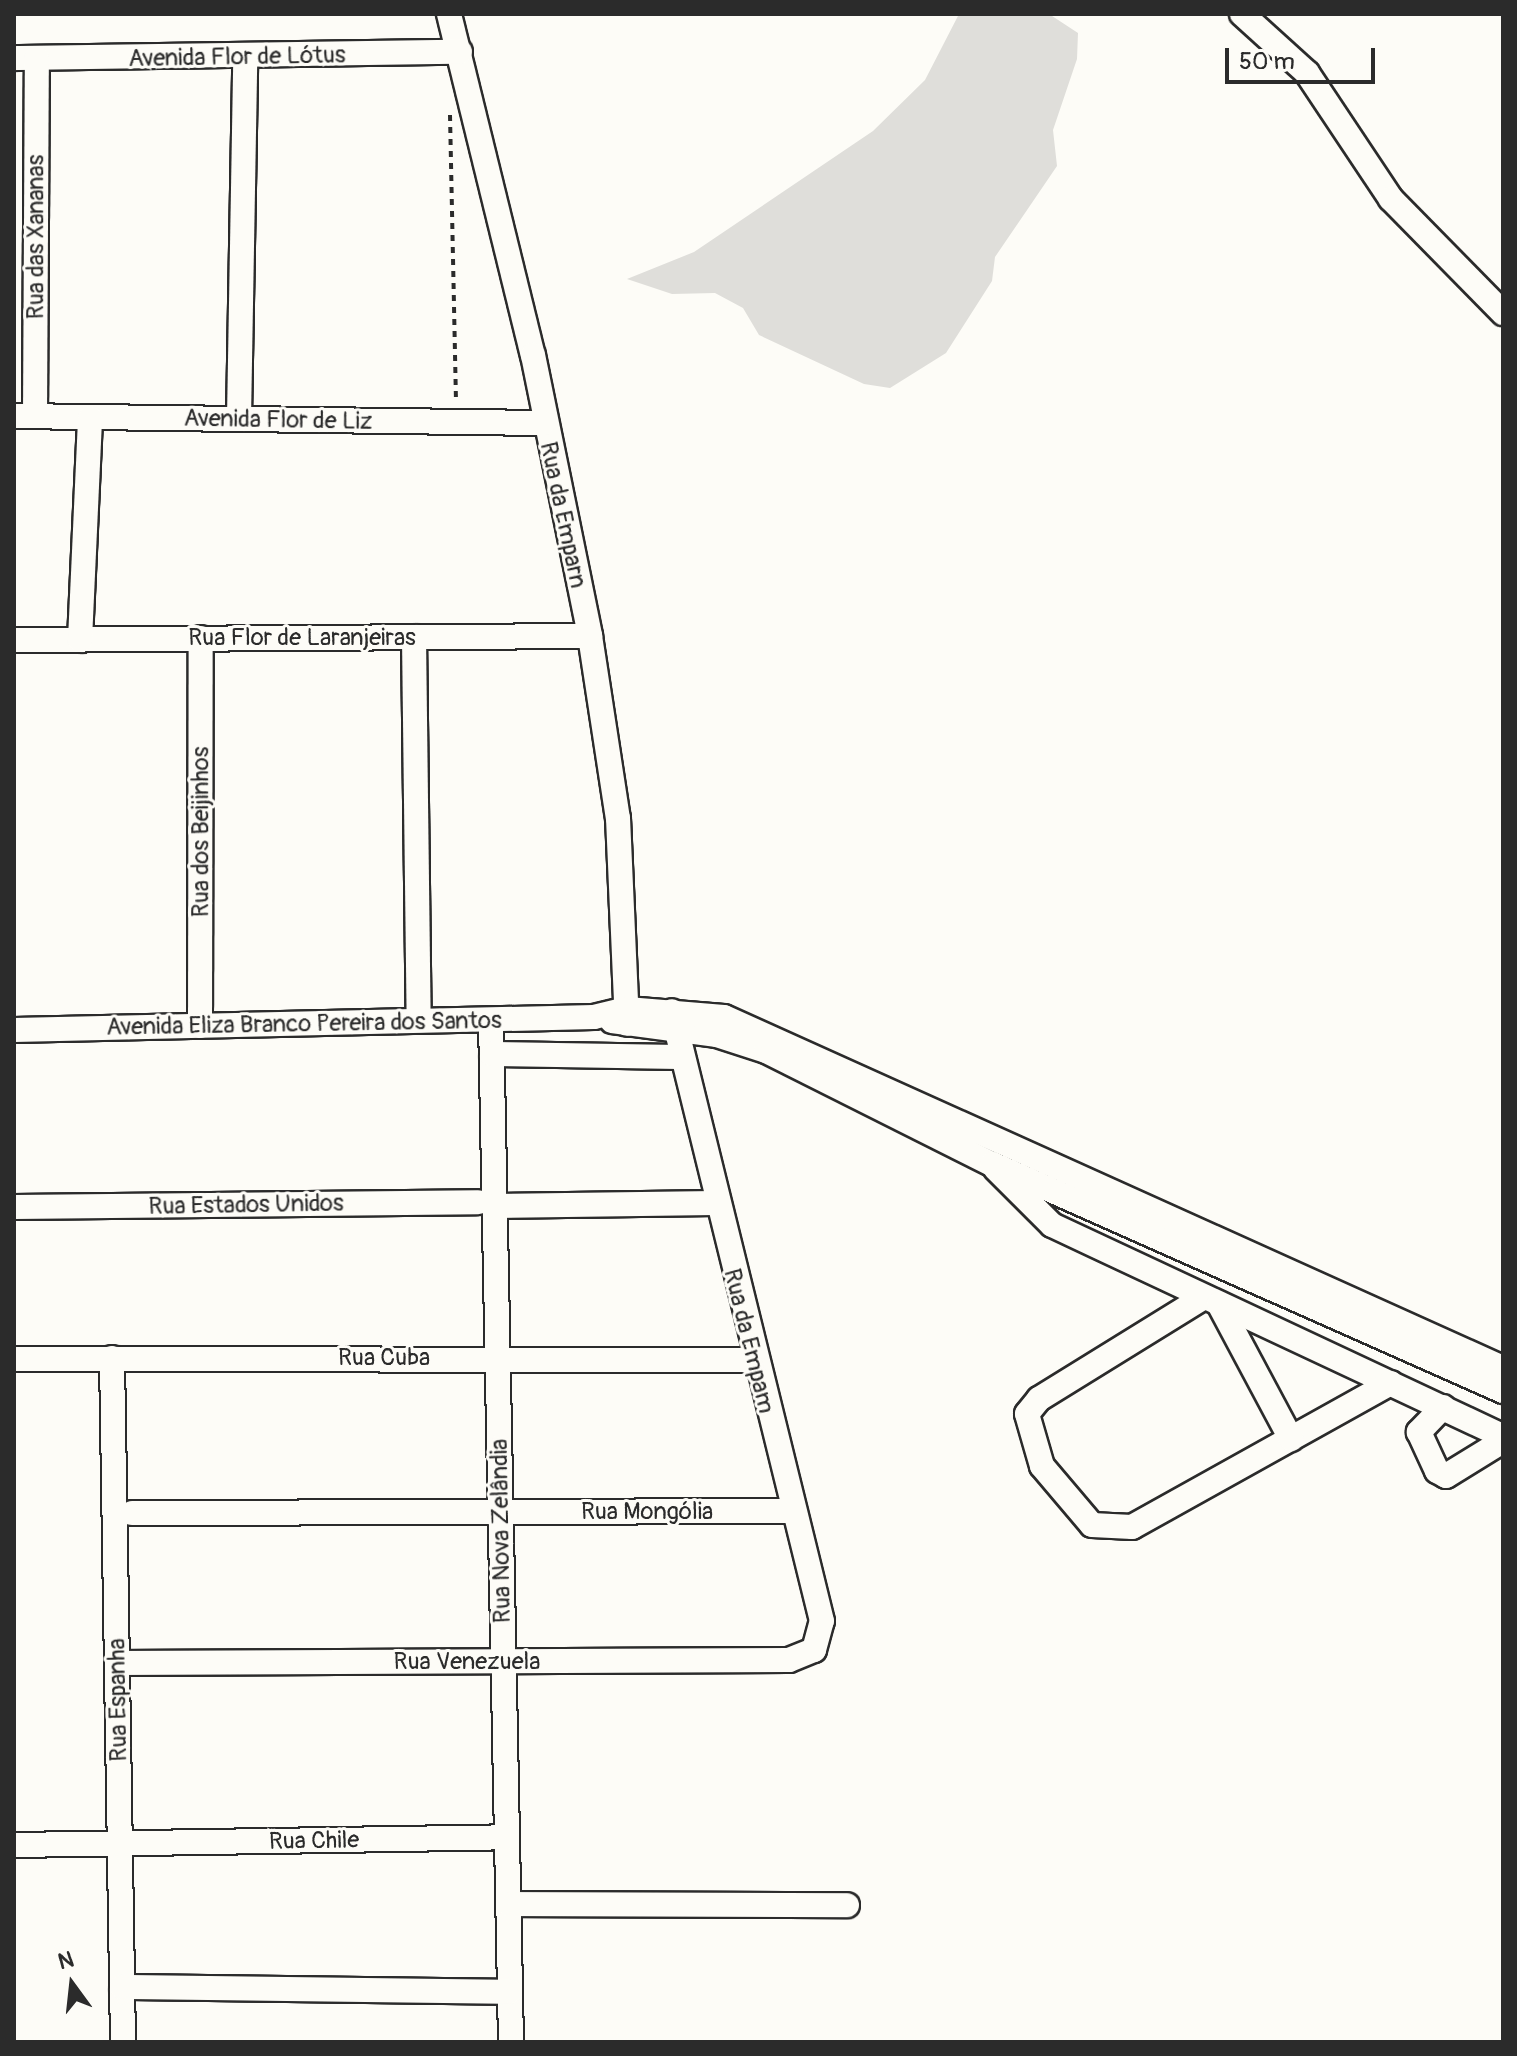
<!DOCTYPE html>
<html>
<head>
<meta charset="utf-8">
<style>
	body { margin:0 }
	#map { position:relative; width:1517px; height:2056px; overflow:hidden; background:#fdfcf7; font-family:Pangolin,sans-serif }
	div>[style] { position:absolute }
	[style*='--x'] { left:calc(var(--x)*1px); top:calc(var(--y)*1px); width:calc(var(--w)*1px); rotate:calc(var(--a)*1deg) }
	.green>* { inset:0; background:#dfdeda }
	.path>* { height:4px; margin-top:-2px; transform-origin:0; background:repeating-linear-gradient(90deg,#2b2b2b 0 6px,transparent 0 12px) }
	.roads { filter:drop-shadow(2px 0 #2b2b2b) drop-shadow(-2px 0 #2b2b2b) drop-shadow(0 2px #2b2b2b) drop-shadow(0 -2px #2b2b2b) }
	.minor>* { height:24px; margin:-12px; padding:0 12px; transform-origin:12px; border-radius:12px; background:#fdfcf7 }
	span { translate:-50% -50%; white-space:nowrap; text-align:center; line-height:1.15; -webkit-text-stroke:6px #fdfcf7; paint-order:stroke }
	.street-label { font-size:24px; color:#2b2b2b }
	.frame { position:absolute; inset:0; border:16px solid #2b2b2b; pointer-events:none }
	.north { position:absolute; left:32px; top:1944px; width:80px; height:80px; -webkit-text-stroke:6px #fdfcf7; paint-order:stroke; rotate:345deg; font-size:22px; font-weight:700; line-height:32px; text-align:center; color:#2b2b2b }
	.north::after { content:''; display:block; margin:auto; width:28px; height:36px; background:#2b2b2b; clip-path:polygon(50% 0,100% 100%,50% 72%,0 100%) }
	.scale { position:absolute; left:1225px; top:48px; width:150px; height:36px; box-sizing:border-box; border:4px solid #2b2b2b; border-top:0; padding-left:10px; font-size:24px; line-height:28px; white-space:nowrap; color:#2b2b2b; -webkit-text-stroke:6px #fdfcf7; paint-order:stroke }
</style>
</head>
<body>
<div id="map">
	<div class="green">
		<div style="clip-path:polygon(959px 14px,1049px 14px,1078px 33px,1077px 59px,1053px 130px,1057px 166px,995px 257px,992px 281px,946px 353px,890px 388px,864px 384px,759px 335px,743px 308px,715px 293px,672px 294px,627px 279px,694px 252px,873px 131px,925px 80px)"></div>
	</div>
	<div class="path">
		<div style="--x:450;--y:115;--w:287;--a:88.8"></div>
	</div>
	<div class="roads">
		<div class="minor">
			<div style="--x:449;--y:14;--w:351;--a:76.2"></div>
			<div style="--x:533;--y:355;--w:287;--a:78.5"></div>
			<div style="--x:590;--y:636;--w:184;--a:81.3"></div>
			<div style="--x:618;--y:818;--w:206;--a:87.5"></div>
			<div style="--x:1242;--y:14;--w:88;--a:42.2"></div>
			<div style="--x:1307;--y:73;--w:151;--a:56.3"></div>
			<div style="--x:1391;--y:199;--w:160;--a:45.5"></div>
			<div style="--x:14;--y:58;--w:446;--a:-0.8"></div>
			<div style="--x:14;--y:416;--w:529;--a:0.76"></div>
			<div style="--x:35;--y:416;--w:358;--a:-89.7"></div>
			<div style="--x:239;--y:418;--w:358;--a:-89"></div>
			<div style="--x:414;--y:637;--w:383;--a:89.3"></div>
			<div style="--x:14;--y:640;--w:576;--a:-0.4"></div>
			<div style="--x:80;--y:640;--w:222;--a:-87.4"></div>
			<div style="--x:491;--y:1020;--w:1022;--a:88.88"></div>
			<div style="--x:612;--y:1021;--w:106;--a:7.6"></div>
			<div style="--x:717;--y:1035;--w:52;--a:18.1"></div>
			<div style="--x:766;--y:1051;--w:253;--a:26.6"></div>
			<div style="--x:992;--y:1164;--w:559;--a:23.95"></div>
			<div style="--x:200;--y:1026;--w:388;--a:-89.9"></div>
			<div style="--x:14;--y:1030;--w:580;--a:-1.28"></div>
			<div style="--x:594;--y:1017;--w:34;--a:-14"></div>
			<div style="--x:627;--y:1009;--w:97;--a:4.7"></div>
			<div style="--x:724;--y:1017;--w:854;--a:24.26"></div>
			<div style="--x:492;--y:1054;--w:190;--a:0.9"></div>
			<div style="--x:996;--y:1169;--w:79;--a:45"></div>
			<div style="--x:1052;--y:1225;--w:498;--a:25.1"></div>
			<div style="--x:495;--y:1206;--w:220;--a:-0.8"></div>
			<div style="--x:14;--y:1207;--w:464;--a:-0.6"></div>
			<div style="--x:1204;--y:1297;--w:194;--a:148.3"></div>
			<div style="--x:1039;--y:1399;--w:19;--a:129"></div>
			<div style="--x:1027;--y:1414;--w:54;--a:73.9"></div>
			<div style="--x:1042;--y:1466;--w:77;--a:49.7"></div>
			<div style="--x:1092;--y:1525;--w:40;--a:2.9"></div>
			<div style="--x:1132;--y:1527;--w:296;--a:-29.1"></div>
			<div style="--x:1219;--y:1304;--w:153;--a:61.9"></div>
			<div style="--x:112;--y:1358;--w:684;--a:89.08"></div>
			<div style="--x:14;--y:1359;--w:739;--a:0.08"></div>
			<div style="--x:1443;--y:1407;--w:35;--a:134"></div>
			<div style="--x:1419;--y:1432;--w:43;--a:65.2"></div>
			<div style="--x:1437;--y:1471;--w:10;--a:29"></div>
			<div style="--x:1446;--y:1476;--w:67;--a:-31.6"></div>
			<div style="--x:132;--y:1513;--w:660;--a:-0.17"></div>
			<div style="--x:117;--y:1663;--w:672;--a:-0.26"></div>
			<div style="--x:789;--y:1660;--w:27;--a:-22"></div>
			<div style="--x:814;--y:1650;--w:30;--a:-75"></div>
			<div style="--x:822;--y:1621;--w:628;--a:-103.82"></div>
			<div style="--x:14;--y:1845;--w:493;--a:-0.9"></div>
			<div style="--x:509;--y:1904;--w:338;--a:0.2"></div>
			<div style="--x:122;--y:1987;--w:388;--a:0.7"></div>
		</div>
	</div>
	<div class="street-label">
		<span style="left:237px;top:57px;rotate:-1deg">Avenida Flor de Lótus</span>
		<span style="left:36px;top:237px;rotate:-90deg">Rua das Xananas</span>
		<span style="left:278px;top:420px;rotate:1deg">Avenida Flor de Liz</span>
		<span style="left:563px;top:515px;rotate:78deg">Rua da Emparn</span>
		<span style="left:302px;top:638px">Rua Flor de Laranjeiras</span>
		<span style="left:201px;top:832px;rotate:-90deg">Rua dos Beijinhos</span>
		<span style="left:304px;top:1024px;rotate:-1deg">Avenida Eliza Branco Pereira dos Santos</span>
		<span style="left:246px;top:1205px;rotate:-1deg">Rua Estados Unidos</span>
		<span style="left:749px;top:1341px;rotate:76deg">Rua da Empam</span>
		<span style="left:384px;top:1358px">Rua Cuba</span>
		<span style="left:647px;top:1512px">Rua Mongólia</span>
		<span style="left:501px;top:1531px;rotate:-91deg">Rua Nova Zelândia</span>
		<span style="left:467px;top:1662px">Rua Venezuela</span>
		<span style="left:118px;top:1700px;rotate:-91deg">Rua Espanha</span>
		<span style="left:314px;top:1841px;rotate:-1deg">Rua Chile</span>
	</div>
	<div class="frame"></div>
	<div class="north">N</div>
	<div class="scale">50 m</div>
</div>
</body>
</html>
